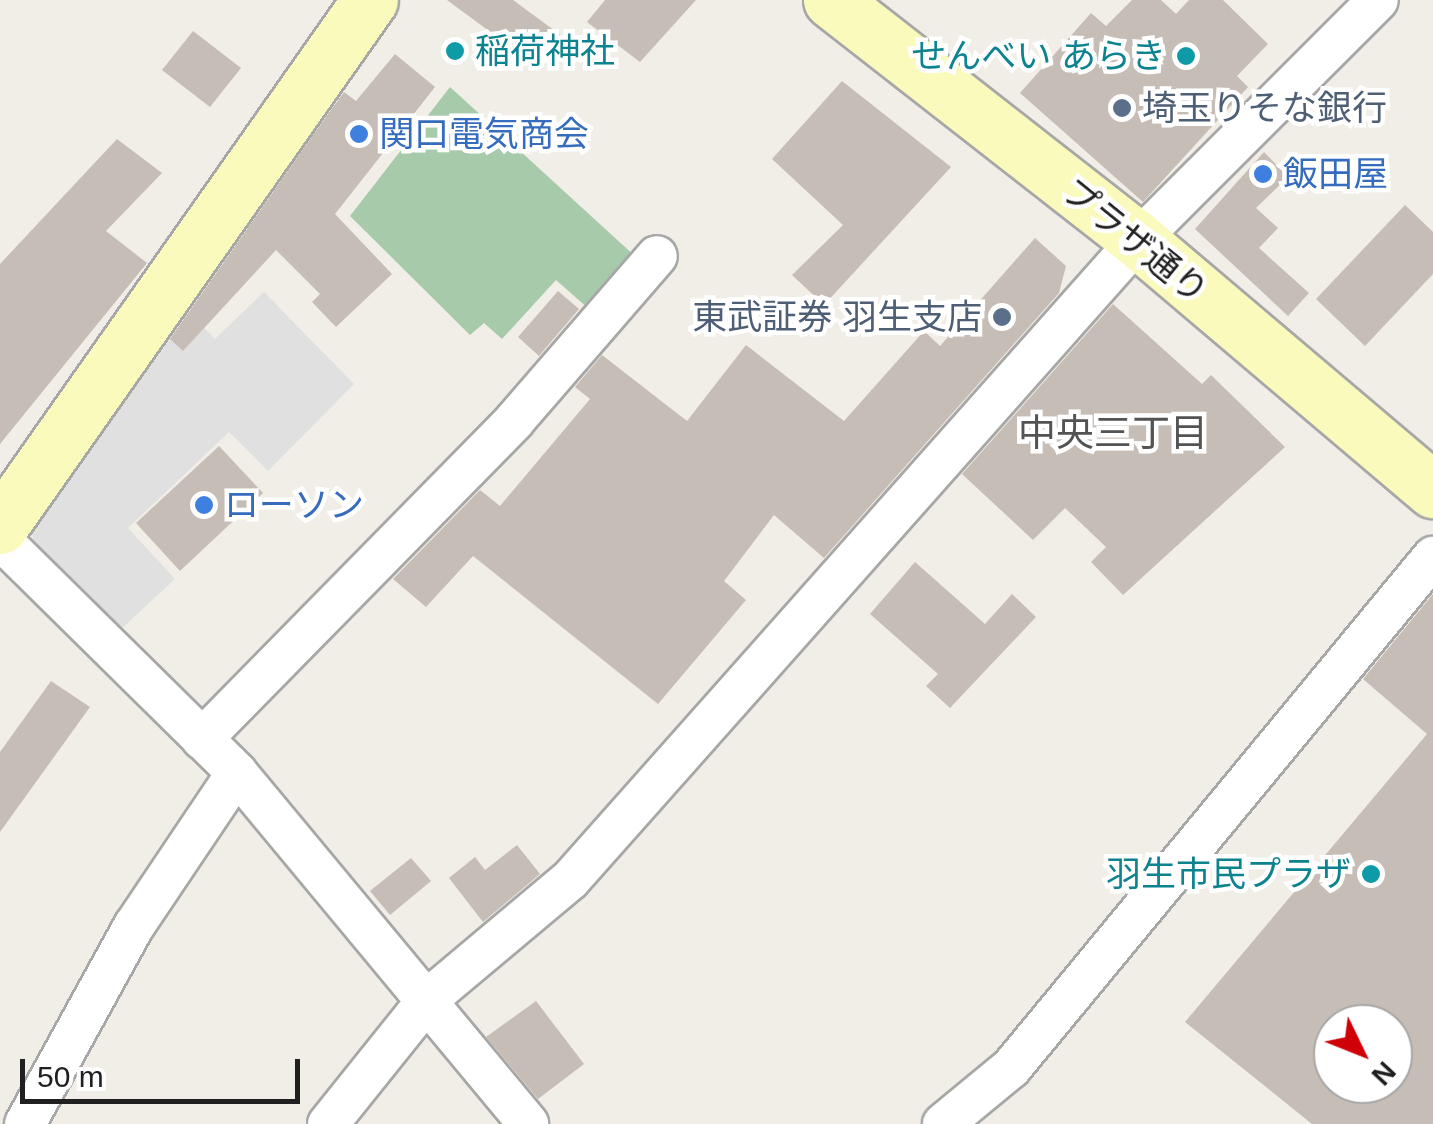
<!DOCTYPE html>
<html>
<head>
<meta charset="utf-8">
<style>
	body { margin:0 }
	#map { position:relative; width:1433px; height:1124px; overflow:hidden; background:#f1ede7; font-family:Helvetica,"Noto Sans JP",sans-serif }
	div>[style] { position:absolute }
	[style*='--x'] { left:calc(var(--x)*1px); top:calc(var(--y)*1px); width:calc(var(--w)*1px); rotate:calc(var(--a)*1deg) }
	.cemetery>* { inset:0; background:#a7caab }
	.parking>* { inset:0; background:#e0e0e0 }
	.building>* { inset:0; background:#c6bdb6 }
	.roads { filter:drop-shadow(2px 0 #a7a7a7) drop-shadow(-2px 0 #a7a7a7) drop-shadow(0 2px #a7a7a7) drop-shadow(0 -2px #a7a7a7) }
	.street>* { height:40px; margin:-20px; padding:0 20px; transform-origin:20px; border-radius:20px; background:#fff }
	.secondary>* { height:55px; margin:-27.5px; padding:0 27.5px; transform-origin:27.5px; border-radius:27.5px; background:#f9fabb }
	.dots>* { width:28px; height:28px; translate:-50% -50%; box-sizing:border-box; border:5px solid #fff; border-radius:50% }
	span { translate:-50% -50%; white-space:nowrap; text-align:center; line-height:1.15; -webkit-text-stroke:9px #fff; paint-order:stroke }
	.culture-label { font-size:35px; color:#0d838f }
	.left { translate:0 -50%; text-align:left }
	.right { translate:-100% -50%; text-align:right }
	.service-label { font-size:35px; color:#4e5e75 }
	.shop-label { font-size:35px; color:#366cbe }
	.street-label { font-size:35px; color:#202020 }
	.neighbourhood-label { font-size:38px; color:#535353 }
	.north { position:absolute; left:1313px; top:1004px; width:100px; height:100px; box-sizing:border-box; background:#fff; border:2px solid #a6a6a6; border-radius:50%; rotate:133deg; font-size:28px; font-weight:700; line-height:40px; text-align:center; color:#202020 }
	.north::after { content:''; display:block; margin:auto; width:35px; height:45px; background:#d00007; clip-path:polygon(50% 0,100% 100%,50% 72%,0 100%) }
	.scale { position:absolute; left:20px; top:1059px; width:280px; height:45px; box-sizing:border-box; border:5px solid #202020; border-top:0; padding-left:12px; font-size:30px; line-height:35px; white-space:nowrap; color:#202020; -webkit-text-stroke:8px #fff; paint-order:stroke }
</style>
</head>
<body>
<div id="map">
	<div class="cemetery">
		<div style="clip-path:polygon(450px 87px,637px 258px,589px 309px,556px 280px,502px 339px,484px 323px,470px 335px,350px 216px)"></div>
	</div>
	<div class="parking">
		<div style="clip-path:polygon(264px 292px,354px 384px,268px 471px,229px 432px,128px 528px,175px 579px,117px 633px,35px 557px,32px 528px,189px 313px,215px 339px)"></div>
	</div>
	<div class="building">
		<div style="clip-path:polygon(447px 0,513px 0,562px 36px,538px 67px)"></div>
		<div style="clip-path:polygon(605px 0,696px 0,640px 62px,587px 22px)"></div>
		<div style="clip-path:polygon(1132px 0,1161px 0,1176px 14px,1189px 0,1223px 0,1268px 44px,1237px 76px,1248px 87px,1143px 202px,1020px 93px,1091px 13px,1106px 26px)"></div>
		<div style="clip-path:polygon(193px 31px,241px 68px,210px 107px,162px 70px)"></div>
		<div style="clip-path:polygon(395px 54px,435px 87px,335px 214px,392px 274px,336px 327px,312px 302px,320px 294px,276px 250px,183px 351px,170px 339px,313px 135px,344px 92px,356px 101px)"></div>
		<div style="clip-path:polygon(842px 81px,951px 167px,824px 305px,792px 275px,843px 225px,772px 159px)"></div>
		<div style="clip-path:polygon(117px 139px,162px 173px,106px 231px,147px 263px,0 444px,0 264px)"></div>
		<div style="clip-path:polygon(1264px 152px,1288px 177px,1256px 208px,1278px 228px,1259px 248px,1309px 293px,1288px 316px,1195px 229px)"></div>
		<div style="clip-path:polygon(1405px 205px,1433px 232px,1433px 274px,1365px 346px,1316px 299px)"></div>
		<div style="clip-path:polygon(1035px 238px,1066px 266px,1059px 293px,824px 558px,774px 515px,724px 581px,746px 600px,658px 704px,473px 556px,426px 607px,393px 579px,480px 490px,500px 506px,590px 399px,575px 387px,602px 355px,687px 421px,746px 345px,844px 421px,924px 331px,940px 346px)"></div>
		<div style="clip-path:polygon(558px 291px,579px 309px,539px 356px,518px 337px)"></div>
		<div style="clip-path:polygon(1113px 304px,1202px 384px,1211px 375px,1285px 447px,1123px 595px,1091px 562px,1106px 547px,1065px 508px,1033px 540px,962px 474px)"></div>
		<div style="clip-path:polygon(219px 446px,263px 493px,180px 571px,136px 523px)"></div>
		<div style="clip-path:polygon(915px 562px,985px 624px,1012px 594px,1036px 617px,950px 708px,926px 686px,938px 674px,870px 614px)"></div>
		<div style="clip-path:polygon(evenodd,1433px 594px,1433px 1124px,1312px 1124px,1185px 1022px,1427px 734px,1363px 679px,1433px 594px,1333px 1024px,1393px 1024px,1393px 1084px,1333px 1084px,1333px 1024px)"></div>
		<div style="clip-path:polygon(51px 681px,90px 707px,0 832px,0 752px)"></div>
		<div style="clip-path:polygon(517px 845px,540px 874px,483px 922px,449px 878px,475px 857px,485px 870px)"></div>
		<div style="clip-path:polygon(411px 858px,431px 881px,390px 915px,370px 891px)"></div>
		<div style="clip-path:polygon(536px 1001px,584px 1064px,538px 1099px,486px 1037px)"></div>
	</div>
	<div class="roads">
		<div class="street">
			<div style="--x:0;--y:539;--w:333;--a:44.6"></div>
			<div style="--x:237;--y:773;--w:456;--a:50.3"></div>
			<div style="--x:202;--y:739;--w:445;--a:-45.5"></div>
			<div style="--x:514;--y:421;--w:218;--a:-49.1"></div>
			<div style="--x:25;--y:1124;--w:226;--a:-61.2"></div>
			<div style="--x:134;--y:926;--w:184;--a:-56.1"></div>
			<div style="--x:328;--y:1124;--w:160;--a:-51.3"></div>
			<div style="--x:428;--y:999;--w:185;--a:-40"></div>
			<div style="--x:570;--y:880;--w:856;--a:-48.41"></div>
			<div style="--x:1138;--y:240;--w:339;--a:-45"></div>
			<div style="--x:943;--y:1124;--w:88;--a:-39.5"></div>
			<div style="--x:1011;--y:1068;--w:663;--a:-50.45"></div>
		</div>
		<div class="secondary">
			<div style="--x:831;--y:0;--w:390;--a:38"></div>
			<div style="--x:1138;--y:240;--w:387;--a:40.3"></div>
			<div style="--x:0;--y:526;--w:643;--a:-54.88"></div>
		</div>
	</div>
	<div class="dots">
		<div style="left:455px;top:51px;background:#0f9aa8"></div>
		<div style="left:1186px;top:56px;background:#0f9aa8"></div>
		<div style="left:1122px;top:108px;background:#5c6f8a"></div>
		<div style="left:359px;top:134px;background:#3f7fe0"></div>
		<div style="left:1263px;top:174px;background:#3f7fe0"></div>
		<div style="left:1002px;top:317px;background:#5c6f8a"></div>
		<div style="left:204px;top:505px;background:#3f7fe0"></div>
		<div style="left:1371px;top:874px;background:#0f9aa8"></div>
	</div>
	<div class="culture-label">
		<span class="left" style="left:475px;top:51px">稲荷神社</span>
		<span class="right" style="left:1166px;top:56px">せんべい あらき</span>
		<span class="right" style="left:1351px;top:874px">羽生市民プラザ</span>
	</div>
	<div class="service-label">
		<span class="left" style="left:1142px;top:108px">埼玉りそな銀行</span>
		<span class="right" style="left:982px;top:317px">東武証券 羽生支店</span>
	</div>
	<div class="shop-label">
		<span class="left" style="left:379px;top:134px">関口電気商会</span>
		<span class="left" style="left:1283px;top:174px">飯田屋</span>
		<span class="left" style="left:224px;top:505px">ローソン</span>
	</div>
	<div class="street-label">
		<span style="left:1135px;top:241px;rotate:39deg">プラザ通り</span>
	</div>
	<div class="neighbourhood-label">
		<span style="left:1113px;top:434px">中央三丁目</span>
	</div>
	<div class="north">N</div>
	<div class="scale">50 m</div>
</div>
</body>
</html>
